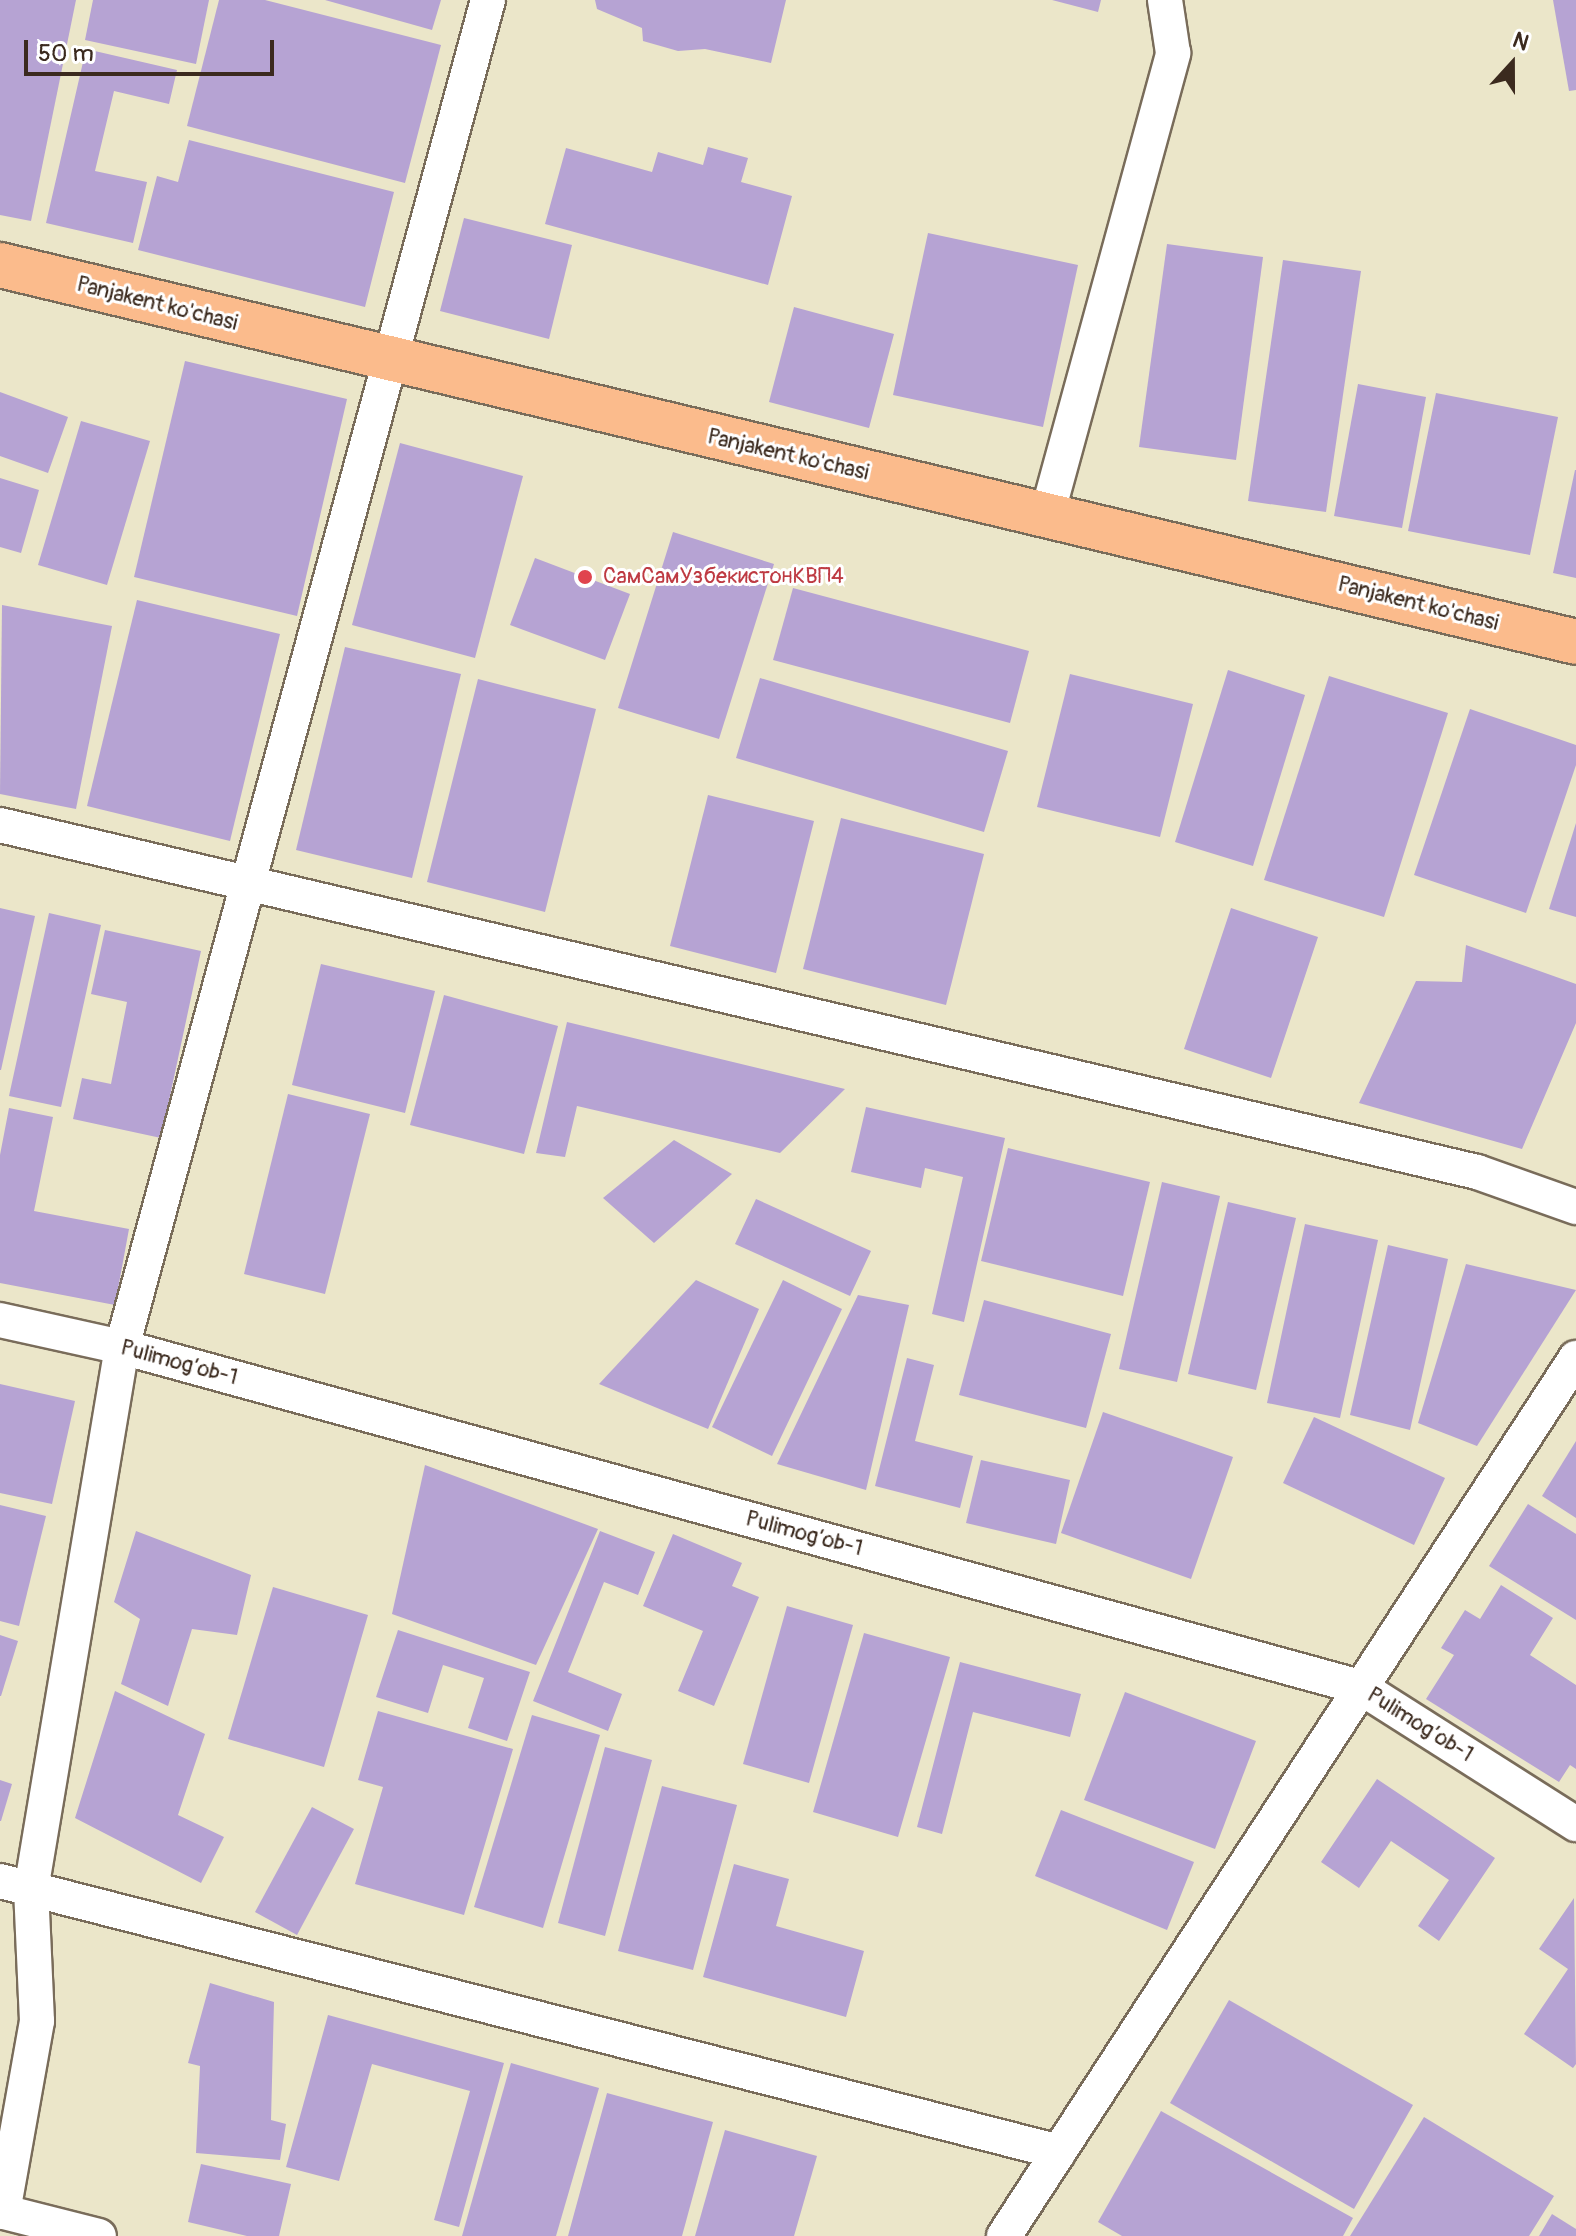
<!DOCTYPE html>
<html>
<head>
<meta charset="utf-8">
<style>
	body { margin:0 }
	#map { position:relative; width:1576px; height:2236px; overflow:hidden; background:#ebe6c9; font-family:Pangolin,sans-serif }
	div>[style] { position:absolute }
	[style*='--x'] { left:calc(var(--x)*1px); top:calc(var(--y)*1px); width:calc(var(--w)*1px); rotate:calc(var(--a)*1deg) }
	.building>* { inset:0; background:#b6a3d3 }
	.roads { filter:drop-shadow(2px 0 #796c5a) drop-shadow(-2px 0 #796c5a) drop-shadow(0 2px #796c5a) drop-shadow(0 -2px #796c5a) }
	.minor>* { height:34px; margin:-17px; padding:0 17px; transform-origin:17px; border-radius:17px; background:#fff }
	.major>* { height:44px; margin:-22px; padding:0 22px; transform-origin:22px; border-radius:22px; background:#fbbb8c }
	.dots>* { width:22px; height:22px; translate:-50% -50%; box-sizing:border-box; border:4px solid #fff; border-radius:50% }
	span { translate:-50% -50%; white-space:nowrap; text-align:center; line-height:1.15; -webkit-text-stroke:6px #fff; paint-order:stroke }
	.street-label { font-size:22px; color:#3b2a1e }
	.health-label { font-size:22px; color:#be3a42 }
	.left { translate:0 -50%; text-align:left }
	.north { position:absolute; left:1472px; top:24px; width:80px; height:80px; -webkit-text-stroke:6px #fff; paint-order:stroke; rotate:21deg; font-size:22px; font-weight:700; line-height:32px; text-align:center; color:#3b2a1e }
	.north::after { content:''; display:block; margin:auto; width:28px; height:36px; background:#3b2a1e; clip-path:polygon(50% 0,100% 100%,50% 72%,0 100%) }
	.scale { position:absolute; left:24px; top:40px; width:250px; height:36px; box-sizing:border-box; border:4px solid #3b2a1e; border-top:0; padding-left:10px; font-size:24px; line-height:28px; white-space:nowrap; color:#3b2a1e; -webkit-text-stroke:6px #fff; paint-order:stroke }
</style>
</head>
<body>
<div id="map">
	<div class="building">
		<div style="clip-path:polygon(0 0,76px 0,31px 221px,0 215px)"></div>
		<div style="clip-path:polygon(93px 0,209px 0,196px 64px,85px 40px)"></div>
		<div style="clip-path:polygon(219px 0,265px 0,441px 45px,405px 183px,187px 126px)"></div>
		<div style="clip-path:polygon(325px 0,441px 0,432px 30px)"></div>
		<div style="clip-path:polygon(595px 0,786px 0,771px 63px,705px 49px,678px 51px,643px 41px,642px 28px,597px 9px)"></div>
		<div style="clip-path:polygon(1052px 0,1101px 0,1098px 12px)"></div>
		<div style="clip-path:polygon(1553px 0,1576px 0,1576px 90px,1569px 91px)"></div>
		<div style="clip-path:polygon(86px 49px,177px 70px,169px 104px,114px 91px,95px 171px,147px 182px,133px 243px,46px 223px)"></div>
		<div style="clip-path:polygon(189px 140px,394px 192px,365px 307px,138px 250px,157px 176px,178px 182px)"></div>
		<div style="clip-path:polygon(708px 147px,748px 158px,741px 182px,792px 196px,768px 285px,545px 224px,566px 148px,652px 172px,658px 152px,703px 165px)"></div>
		<div style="clip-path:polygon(464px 218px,572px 245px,549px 339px,440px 311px)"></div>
		<div style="clip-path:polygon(928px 233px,1078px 265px,1043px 427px,893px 395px)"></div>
		<div style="clip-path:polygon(1167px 244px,1263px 257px,1236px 460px,1139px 447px)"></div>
		<div style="clip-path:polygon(1283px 260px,1361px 271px,1326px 512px,1248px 501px)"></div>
		<div style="clip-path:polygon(794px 307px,894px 334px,869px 428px,769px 402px)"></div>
		<div style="clip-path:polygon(185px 361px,347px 399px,297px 616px,134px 577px)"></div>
		<div style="clip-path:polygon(1358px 384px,1426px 397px,1402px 528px,1334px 516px)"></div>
		<div style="clip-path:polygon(0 392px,68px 417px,48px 473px,0 456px)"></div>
		<div style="clip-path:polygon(1436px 393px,1558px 417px,1530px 555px,1408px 531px)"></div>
		<div style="clip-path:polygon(81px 421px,150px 441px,107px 585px,38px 565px)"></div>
		<div style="clip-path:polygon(400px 443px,523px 476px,475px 658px,352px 625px)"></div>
		<div style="clip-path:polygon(1575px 470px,1576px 470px,1576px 578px,1553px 573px)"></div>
		<div style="clip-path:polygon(0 478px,39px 490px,21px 553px,0 547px)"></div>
		<div style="clip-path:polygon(673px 532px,774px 564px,719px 739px,618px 708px)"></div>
		<div style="clip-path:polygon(535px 558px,630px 594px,605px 660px,510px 625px)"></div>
		<div style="clip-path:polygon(793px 588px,1029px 651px,1010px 723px,773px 660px)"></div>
		<div style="clip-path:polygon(137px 600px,280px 634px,230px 841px,87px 806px)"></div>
		<div style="clip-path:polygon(2px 605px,112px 626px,76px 809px,0 794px)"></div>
		<div style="clip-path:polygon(345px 647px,461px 674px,412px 878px,296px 850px)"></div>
		<div style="clip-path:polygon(1228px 670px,1305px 695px,1253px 866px,1175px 842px)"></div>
		<div style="clip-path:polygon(1070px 674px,1193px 704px,1160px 837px,1037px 807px)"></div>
		<div style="clip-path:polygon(1329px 676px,1448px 713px,1384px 917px,1264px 880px)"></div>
		<div style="clip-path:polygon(760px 678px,1008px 751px,984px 832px,736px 758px)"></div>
		<div style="clip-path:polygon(478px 679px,596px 709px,545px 912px,427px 882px)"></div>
		<div style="clip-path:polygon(1470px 709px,1576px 745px,1576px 765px,1526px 913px,1414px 875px)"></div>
		<div style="clip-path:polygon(708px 795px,814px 821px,776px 973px,670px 946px)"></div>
		<div style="clip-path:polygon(841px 818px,984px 854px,946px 1005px,803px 969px)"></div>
		<div style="clip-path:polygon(1576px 823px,1576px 917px,1549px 909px)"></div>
		<div style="clip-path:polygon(0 908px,35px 916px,1px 1070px,0 1070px)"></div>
		<div style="clip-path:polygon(1231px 908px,1318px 937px,1271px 1078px,1184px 1049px)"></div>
		<div style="clip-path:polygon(49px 913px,101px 925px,61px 1107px,9px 1096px)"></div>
		<div style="clip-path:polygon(105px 930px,201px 951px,161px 1138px,73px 1119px,82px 1078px,111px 1084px,127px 1002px,91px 994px)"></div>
		<div style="clip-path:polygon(1466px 945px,1576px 984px,1576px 1023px,1522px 1149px,1359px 1103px,1416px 981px,1462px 982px)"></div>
		<div style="clip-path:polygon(321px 964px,435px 991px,405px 1113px,292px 1085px)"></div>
		<div style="clip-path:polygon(444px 995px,558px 1026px,524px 1154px,410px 1125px)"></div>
		<div style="clip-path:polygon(567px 1022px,845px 1089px,780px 1153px,577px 1106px,565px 1157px,536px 1153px)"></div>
		<div style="clip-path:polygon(288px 1094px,370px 1114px,325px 1294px,244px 1274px)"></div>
		<div style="clip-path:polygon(866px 1107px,1005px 1138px,964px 1322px,932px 1314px,963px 1177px,925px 1168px,921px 1188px,851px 1172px)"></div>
		<div style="clip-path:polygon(9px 1108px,53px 1117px,34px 1211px,129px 1229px,115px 1305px,0 1283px,0 1155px)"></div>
		<div style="clip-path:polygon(674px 1140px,732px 1174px,654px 1243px,603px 1198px)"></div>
		<div style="clip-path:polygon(1008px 1148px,1150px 1182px,1123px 1296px,981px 1261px)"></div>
		<div style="clip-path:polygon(1162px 1182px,1220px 1196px,1177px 1382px,1119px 1369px)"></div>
		<div style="clip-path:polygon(756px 1199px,871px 1251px,850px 1296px,735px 1244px)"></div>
		<div style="clip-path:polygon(1228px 1202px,1296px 1218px,1256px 1390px,1188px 1374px)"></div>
		<div style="clip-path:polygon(1305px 1224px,1378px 1240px,1340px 1418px,1267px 1403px)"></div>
		<div style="clip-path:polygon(1388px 1245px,1448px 1259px,1410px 1430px,1350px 1415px)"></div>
		<div style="clip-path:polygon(1466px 1264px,1576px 1290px,1477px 1446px,1418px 1423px)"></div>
		<div style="clip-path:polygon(696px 1280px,759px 1309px,708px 1429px,599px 1384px)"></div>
		<div style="clip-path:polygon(783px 1280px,842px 1309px,772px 1456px,712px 1427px)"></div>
		<div style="clip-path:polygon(858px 1295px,909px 1305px,866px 1490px,777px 1464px)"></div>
		<div style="clip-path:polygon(984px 1300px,1111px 1334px,1086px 1428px,959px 1395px)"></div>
		<div style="clip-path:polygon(907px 1358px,934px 1365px,915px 1441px,973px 1456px,960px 1508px,875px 1486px)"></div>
		<div style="clip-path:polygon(0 1384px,75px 1401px,52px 1504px,0 1493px)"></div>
		<div style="clip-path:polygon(1103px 1412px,1233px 1457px,1191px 1579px,1061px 1533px)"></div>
		<div style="clip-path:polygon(1314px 1417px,1445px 1478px,1414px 1545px,1283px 1483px)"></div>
		<div style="clip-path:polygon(1576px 1441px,1576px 1518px,1542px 1496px)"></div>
		<div style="clip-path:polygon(981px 1460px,1070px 1480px,1056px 1544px,966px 1523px)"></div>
		<div style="clip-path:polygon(425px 1465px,598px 1529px,536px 1665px,392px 1614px)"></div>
		<div style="clip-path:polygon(1528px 1504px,1576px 1534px,1576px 1620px,1489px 1566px)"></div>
		<div style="clip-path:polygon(0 1505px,46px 1516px,19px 1626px,0 1621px)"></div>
		<div style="clip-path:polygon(136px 1531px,251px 1575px,237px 1635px,192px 1629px,168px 1706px,121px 1684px,140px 1619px,114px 1602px)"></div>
		<div style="clip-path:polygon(600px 1531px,655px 1552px,638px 1595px,604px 1582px,568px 1672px,622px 1694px,608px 1731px,533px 1701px)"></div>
		<div style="clip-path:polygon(673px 1534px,742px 1563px,732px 1586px,759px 1597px,714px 1706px,678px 1691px,703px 1631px,643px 1606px)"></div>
		<div style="clip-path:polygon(1501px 1585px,1553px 1618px,1530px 1655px,1576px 1685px,1576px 1769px,1570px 1765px,1559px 1782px,1426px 1699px,1454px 1655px,1441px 1648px,1465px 1610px,1480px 1619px)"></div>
		<div style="clip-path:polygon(273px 1587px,368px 1615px,324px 1767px,228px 1739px)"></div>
		<div style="clip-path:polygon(787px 1606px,853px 1625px,809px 1783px,743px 1764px)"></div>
		<div style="clip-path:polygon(398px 1630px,530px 1672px,507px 1741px,468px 1728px,484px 1678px,443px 1665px,428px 1713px,376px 1697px)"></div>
		<div style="clip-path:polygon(864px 1633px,950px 1657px,898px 1837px,813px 1812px)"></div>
		<div style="clip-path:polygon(0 1635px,18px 1641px,1px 1696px,0 1696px)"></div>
		<div style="clip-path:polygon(960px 1662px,1081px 1694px,1070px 1737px,973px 1712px,942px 1834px,917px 1827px)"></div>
		<div style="clip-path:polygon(115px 1691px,205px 1734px,178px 1815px,224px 1837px,201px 1883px,75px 1818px)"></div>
		<div style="clip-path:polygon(1125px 1692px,1256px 1741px,1215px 1849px,1084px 1800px)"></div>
		<div style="clip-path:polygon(378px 1711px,513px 1749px,464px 1915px,355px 1884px,383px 1787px,358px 1780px)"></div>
		<div style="clip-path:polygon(532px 1715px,600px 1735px,543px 1928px,474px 1907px)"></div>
		<div style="clip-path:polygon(605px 1747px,652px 1760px,605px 1936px,558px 1923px)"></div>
		<div style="clip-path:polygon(1377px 1779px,1495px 1858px,1439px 1941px,1418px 1926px,1449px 1880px,1391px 1841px,1359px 1888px,1321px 1862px)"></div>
		<div style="clip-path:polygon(0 1780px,12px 1784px,1px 1821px,0 1821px)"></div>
		<div style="clip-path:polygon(662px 1786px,737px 1805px,693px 1970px,618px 1951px)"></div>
		<div style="clip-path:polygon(312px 1807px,354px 1829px,297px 1935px,255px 1912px)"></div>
		<div style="clip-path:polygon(1061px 1810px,1194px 1862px,1167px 1930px,1035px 1876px)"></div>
		<div style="clip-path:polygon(734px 1864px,789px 1879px,776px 1926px,864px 1951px,846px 2017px,703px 1977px)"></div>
		<div style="clip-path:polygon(1574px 1898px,1576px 2064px,1573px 2068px,1524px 2034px,1568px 1969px,1539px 1949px)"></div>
		<div style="clip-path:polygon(210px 1983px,274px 2002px,271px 2120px,286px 2124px,280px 2160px,196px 2153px,200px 2066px,188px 2063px)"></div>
		<div style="clip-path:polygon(1229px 2000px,1413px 2105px,1354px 2209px,1170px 2103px)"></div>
		<div style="clip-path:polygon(328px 2015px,504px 2063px,459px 2227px,434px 2220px,470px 2091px,372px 2064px,339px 2181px,286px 2167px)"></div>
		<div style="clip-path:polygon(511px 2063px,599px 2088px,556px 2236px,462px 2236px)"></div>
		<div style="clip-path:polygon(607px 2093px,713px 2122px,682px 2236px,568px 2236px)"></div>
		<div style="clip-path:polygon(1161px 2111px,1353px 2218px,1343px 2236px,1122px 2236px,1098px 2222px)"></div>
		<div style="clip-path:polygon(1424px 2117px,1554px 2196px,1529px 2236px,1350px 2236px)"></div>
		<div style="clip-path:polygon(725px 2130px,817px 2156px,794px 2236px,695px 2236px)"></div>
		<div style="clip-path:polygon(201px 2164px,291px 2184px,279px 2236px,247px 2236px,188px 2222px)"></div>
		<div style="clip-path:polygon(1552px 2214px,1576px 2229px,1576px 2236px,1539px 2236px)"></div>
	</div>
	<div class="roads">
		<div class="minor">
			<div style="--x:1047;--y:515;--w:479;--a:-74.7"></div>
			<div style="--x:1173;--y:53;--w:54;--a:-98.6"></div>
			<div style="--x:0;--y:825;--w:1517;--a:13.22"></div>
			<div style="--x:1477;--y:1172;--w:105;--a:19.5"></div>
			<div style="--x:0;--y:1320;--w:125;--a:12.5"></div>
			<div style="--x:122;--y:1347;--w:1284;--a:15.36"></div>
			<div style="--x:1360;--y:1687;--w:256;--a:32.4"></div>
			<div style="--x:0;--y:1881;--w:1093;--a:14.35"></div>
			<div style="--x:0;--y:2211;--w:102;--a:14.2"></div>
			<div style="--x:3;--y:2212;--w:194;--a:-79.9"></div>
			<div style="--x:37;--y:2021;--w:131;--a:-92.6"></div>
			<div style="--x:31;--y:1890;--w:551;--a:-80.49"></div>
			<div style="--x:122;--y:1347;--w:1396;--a:-74.8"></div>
			<div style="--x:1004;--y:2236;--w:1048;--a:-56.92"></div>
		</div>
		<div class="major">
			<div style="--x:0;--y:265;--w:1620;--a:13.45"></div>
		</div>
	</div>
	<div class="dots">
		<div style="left:585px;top:577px;background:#e0444e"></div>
	</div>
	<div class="street-label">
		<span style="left:157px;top:304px;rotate:14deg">Panjakent ko'chasi</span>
		<span style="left:788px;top:455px;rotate:13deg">Panjakent ko'chasi</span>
		<span style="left:1418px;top:604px;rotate:14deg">Panjakent ko'chasi</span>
		<span style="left:179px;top:1363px;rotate:15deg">Pulimog’ob-1</span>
		<span style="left:804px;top:1534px;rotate:15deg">Pulimog’ob-1</span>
		<span style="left:1420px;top:1725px;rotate:32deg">Pulimog’ob-1</span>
	</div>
	<div class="health-label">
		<span class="left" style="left:603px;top:577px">СамСамУзбекистонКВП4</span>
	</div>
	<div class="north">N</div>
	<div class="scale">50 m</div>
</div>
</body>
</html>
